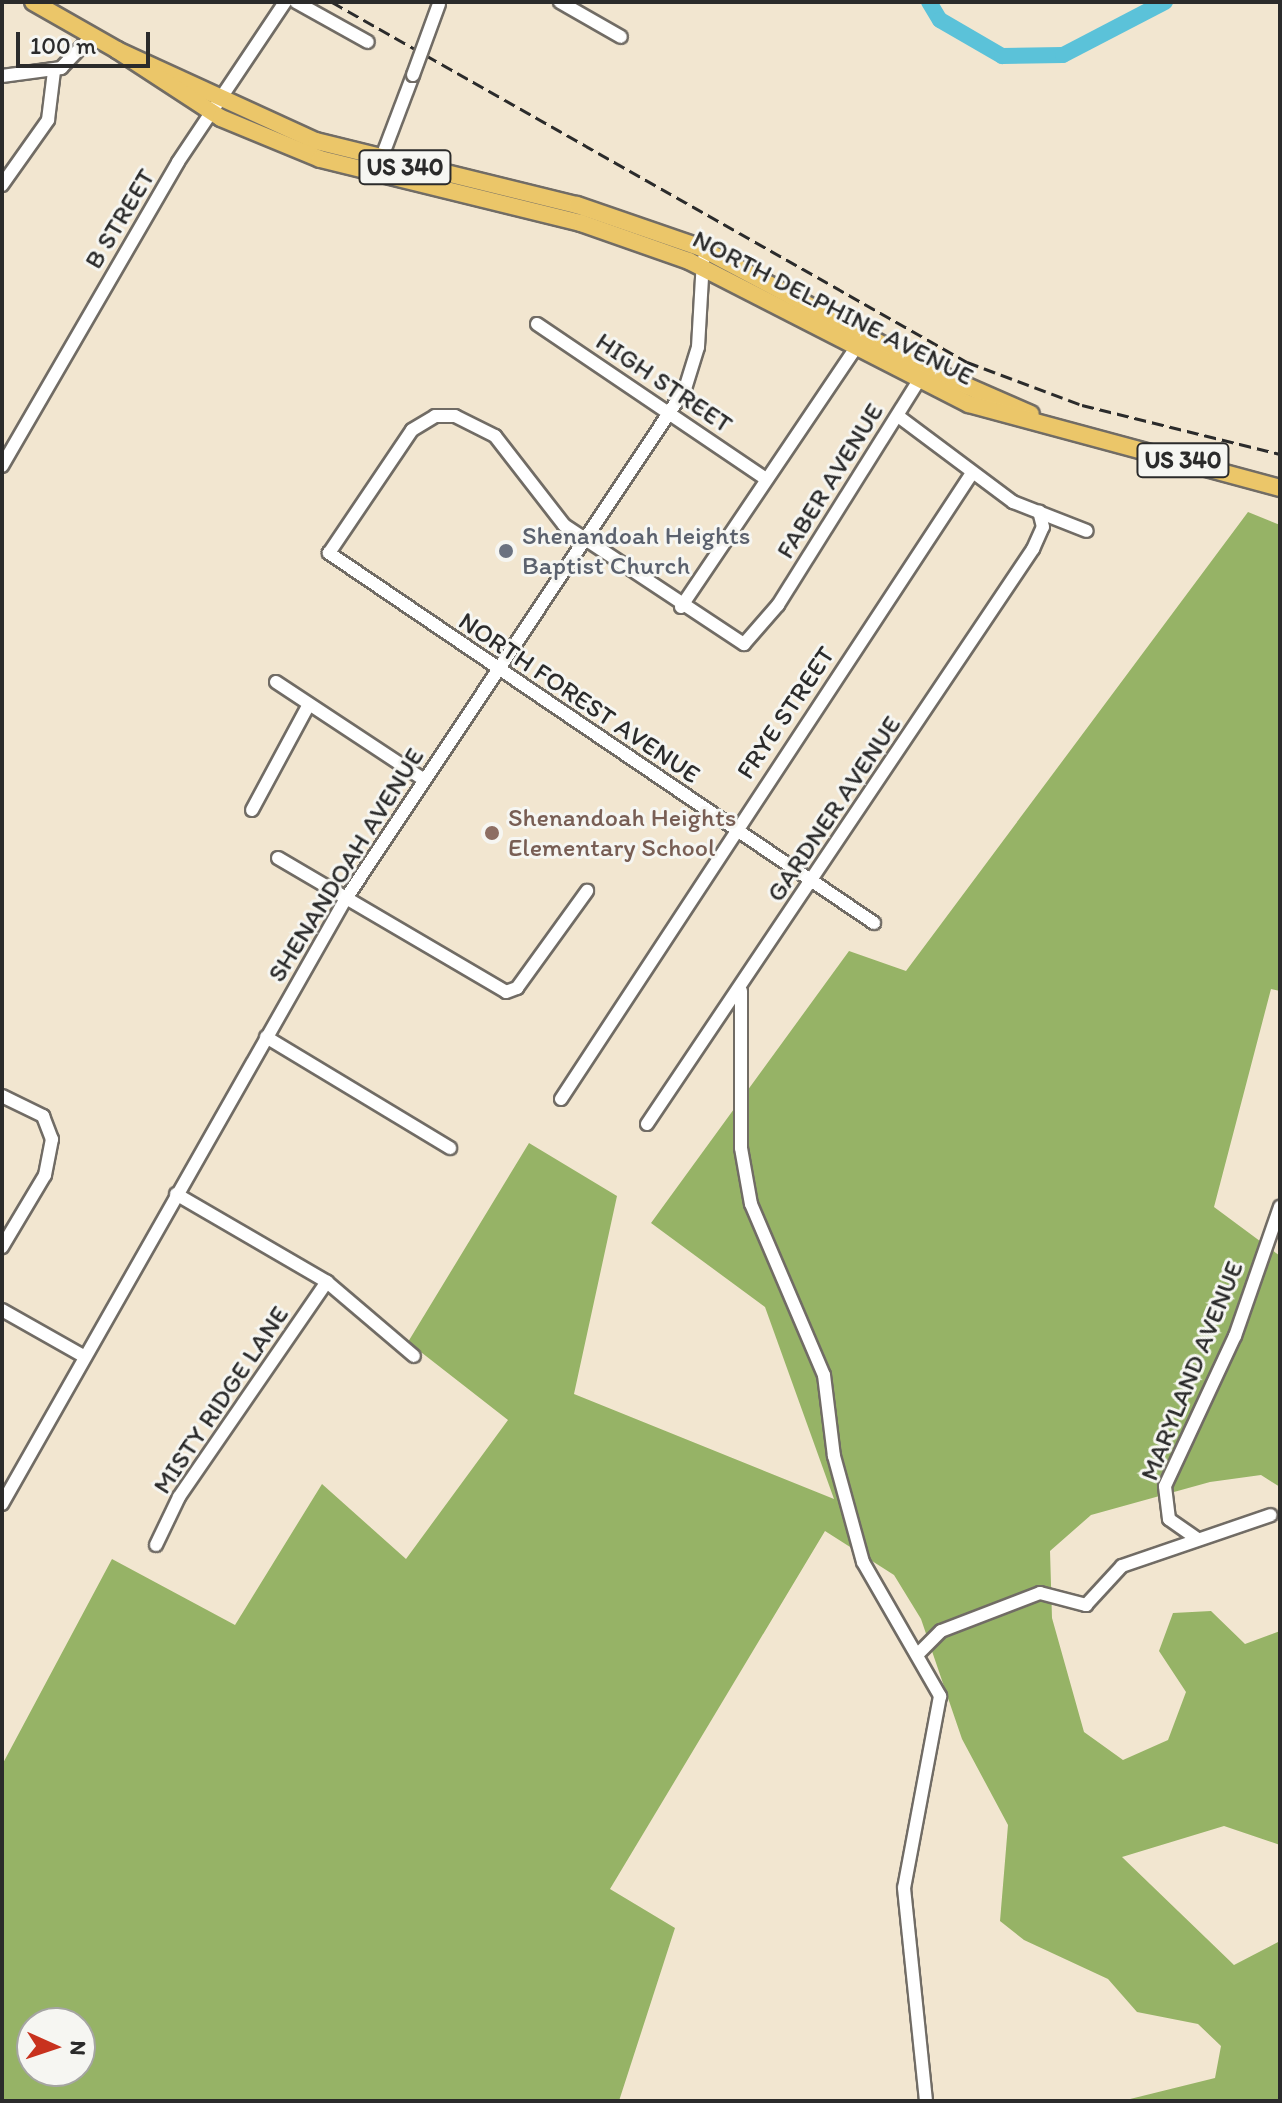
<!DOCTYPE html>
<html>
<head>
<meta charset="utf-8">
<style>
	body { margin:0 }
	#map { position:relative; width:1282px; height:2103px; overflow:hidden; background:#f2e6d0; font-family:Itim,sans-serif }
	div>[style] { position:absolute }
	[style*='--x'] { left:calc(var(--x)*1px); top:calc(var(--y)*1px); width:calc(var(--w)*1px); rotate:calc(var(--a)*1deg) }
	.forest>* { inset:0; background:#96b366 }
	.river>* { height:16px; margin:-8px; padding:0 8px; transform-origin:8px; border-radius:8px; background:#5bc2d9 }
	.roads { filter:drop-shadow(2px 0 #716c65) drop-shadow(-2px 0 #716c65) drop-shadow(0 2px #716c65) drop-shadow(0 -2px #716c65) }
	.minor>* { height:12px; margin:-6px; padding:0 6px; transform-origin:6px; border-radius:6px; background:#fff }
	.major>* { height:16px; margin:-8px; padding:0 8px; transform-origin:8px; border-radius:8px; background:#ebc669 }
	.rail>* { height:3px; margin-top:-1.5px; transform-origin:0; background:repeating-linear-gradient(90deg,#2b2b2b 0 12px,transparent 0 18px) }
	.bridges { filter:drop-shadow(2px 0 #716c65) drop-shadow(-2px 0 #716c65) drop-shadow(0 2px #716c65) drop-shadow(0 -2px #716c65) }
	.minor-bridge>* { height:12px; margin:-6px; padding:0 6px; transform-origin:6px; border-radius:6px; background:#fff }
	.dots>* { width:22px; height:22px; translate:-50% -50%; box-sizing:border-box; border:4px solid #f6f6f2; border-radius:50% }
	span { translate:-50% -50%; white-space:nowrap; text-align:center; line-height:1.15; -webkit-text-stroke:6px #f6f6f2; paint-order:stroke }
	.shield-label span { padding:2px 6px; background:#f6f6f2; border:2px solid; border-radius:6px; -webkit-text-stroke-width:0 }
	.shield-label { font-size:24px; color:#2b2b2b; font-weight:700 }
	.street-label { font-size:26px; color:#2b2b2b }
	.worship-label { font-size:26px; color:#5b616d }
	.left { translate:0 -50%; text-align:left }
	.education-label { font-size:26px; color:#785e54 }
	.frame { position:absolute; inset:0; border:4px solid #2b2b2b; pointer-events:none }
	.north { position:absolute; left:16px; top:2007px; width:80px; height:80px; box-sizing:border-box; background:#f6f6f2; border:2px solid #a5a5a2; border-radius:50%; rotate:93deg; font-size:22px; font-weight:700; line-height:32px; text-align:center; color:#2b2b2b }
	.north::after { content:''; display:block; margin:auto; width:28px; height:36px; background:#c8321e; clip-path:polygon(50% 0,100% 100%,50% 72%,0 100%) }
	.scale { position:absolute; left:16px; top:32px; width:134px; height:36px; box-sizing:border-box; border:4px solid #2b2b2b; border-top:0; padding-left:10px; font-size:24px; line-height:28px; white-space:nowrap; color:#2b2b2b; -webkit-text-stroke:6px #f6f6f2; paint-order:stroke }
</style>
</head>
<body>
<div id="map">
	<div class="forest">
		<div style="clip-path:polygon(evenodd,1248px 512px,1280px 525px,1280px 991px,1271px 989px,1214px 1207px,1280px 1256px,1280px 1487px,1261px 1475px,1210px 1482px,1091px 1515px,1050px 1551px,1052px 1618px,1084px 1732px,1123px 1760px,1168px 1740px,1186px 1692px,1159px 1651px,1173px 1613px,1211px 1611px,1245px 1644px,1280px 1631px,1280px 1845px,1224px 1826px,1122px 1857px,1234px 1965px,1280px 1941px,1280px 2101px,1122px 2101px,1215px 2078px,1221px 2046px,1198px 2024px,1137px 2012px,1108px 1979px,1024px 1940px,1000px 1921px,1008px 1825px,962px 1739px,921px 1619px,894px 1575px,825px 1531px,610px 1889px,675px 1928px,619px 2101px,2px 2101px,2px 1765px,112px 1559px,235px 1625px,322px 1484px,406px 1559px,508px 1420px,408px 1342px,529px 1143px,617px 1196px,574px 1394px,834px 1499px,765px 1307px,651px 1223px,849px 951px,906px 971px,1248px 512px,32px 2023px,80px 2023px,80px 2071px,32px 2071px,32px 2023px)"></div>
	</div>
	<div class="river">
		<div style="--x:929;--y:2;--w:21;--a:59"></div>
		<div style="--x:940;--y:20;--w:72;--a:30.1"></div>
		<div style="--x:1002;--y:56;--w:61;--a:-0.9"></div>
		<div style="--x:1063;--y:55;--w:115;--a:-27.5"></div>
	</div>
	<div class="roads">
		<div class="minor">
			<div style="--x:296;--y:2;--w:82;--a:29.1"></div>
			<div style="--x:560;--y:2;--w:70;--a:29.8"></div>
			<div style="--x:2;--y:76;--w:60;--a:-7.7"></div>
			<div style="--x:61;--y:68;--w:45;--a:-45.9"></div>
			<div style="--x:380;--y:162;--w:93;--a:-69.2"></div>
			<div style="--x:2;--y:185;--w:80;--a:-54.7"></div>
			<div style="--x:48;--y:120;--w:49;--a:-83"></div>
			<div style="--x:537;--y:324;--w:277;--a:34.1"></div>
			<div style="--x:898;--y:416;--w:144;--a:36.8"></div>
			<div style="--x:1013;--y:502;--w:79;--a:21.4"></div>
			<div style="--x:2;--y:466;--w:351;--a:-59.9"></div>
			<div style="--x:178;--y:162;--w:192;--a:-56.2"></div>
			<div style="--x:681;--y:607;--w:311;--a:-56"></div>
			<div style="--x:276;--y:682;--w:176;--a:33.4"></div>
			<div style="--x:252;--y:810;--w:120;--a:-61.7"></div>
			<div style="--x:278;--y:858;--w:264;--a:30.4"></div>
			<div style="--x:506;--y:992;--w:12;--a:-20"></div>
			<div style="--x:517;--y:988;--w:120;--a:-54.2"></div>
			<div style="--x:874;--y:923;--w:659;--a:-145.83"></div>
			<div style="--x:329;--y:553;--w:148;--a:-56"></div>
			<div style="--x:412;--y:430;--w:27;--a:-31"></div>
			<div style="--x:435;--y:416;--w:20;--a:0"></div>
			<div style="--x:455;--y:416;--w:45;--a:26.6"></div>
			<div style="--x:495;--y:436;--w:113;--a:52.2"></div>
			<div style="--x:564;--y:525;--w:216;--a:33.5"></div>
			<div style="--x:744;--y:644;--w:52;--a:-48.9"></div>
			<div style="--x:778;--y:605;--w:273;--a:-57.9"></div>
			<div style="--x:741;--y:991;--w:157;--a:90"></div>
			<div style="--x:741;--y:1148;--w:57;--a:79.9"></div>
			<div style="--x:751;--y:1204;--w:186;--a:66.9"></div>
			<div style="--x:824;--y:1375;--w:82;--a:83"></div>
			<div style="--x:834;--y:1456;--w:110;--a:74.7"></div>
			<div style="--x:863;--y:1562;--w:155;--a:60.1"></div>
			<div style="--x:940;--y:1696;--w:195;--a:100.6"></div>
			<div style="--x:904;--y:1888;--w:214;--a:84.1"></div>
			<div style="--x:266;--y:1037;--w:215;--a:31.1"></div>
			<div style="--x:2;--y:1096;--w:46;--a:26"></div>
			<div style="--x:43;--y:1116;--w:25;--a:69"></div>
			<div style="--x:52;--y:1139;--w:37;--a:101"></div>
			<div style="--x:45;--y:1175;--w:84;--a:120.8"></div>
			<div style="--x:561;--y:1099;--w:749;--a:-56.71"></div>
			<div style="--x:647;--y:1124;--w:693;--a:-56.13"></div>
			<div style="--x:1033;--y:549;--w:24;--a:-66"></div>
			<div style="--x:1043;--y:527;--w:16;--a:-104"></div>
			<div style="--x:176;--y:1194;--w:175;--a:30.2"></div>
			<div style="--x:327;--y:1282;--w:114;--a:40.4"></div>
			<div style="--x:2;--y:1310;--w:95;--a:29.5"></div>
			<div style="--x:2;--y:1504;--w:695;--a:-60.41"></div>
			<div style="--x:345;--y:900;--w:614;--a:-56.36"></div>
			<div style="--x:685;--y:389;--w:44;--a:-72.8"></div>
			<div style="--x:698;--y:347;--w:87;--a:-86.7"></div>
			<div style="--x:1196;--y:1538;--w:33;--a:-145"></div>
			<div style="--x:1169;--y:1519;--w:33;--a:-97"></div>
			<div style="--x:1165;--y:1486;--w:166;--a:-65"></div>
			<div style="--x:1235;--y:1336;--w:137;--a:-70.8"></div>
			<div style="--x:156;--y:1545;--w:53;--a:-64.4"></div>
			<div style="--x:179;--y:1497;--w:261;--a:-55.5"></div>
			<div style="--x:919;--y:1653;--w:31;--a:-45"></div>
			<div style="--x:941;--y:1631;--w:106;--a:-21"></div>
			<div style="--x:1040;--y:1593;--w:48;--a:14.6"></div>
			<div style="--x:1086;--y:1605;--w:53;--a:-47.3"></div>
			<div style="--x:1122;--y:1566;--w:157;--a:-18.9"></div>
		</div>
		<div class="major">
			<div style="--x:33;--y:2;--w:97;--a:29.7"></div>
			<div style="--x:117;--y:50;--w:219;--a:24.6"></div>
			<div style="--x:316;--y:141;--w:269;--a:13.8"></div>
			<div style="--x:577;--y:205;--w:129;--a:19"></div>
			<div style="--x:699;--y:247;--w:259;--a:28"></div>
			<div style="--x:928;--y:369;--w:112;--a:23.6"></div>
			<div style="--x:117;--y:50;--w:124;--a:33.2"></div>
			<div style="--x:221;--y:118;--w:107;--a:22.5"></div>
			<div style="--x:320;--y:159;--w:269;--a:13.8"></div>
			<div style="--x:581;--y:223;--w:114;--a:19.4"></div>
			<div style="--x:689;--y:261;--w:314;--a:27.1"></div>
			<div style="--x:969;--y:404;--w:322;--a:15.1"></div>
		</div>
	</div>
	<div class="rail">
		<div style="--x:332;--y:2;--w:730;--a:29.55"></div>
		<div style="--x:967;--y:362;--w:123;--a:20.5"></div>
		<div style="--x:1082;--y:405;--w:204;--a:13.9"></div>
	</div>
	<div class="bridges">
		<div class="minor-bridge">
			<div style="--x:413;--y:75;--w:76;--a:-69.9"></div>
		</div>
	</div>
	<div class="dots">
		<div style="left:506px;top:551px;background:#6b7280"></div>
		<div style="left:492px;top:833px;background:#8d6e63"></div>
	</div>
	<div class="shield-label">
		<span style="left:405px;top:167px">US 340</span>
		<span style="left:1183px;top:460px">US 340</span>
	</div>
	<div class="street-label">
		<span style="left:120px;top:219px;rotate:-59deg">B STREET</span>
		<span style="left:833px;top:308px;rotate:27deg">NORTH DELPHINE AVENUE</span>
		<span style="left:664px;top:383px;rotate:34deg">HIGH STREET</span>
		<span style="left:830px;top:481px;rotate:-58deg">FABER AVENUE</span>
		<span style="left:579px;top:698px;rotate:34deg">NORTH FOREST AVENUE</span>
		<span style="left:786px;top:713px;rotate:-56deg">FRYE STREET</span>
		<span style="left:834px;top:809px;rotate:-56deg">GARDNER AVENUE</span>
		<span style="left:346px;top:865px;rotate:-58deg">SHENANDOAH AVENUE</span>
		<span style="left:1192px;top:1371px;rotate:-68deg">MARYLAND AVENUE</span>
		<span style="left:221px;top:1400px;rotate:-56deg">MISTY RIDGE LANE</span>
	</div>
	<div class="worship-label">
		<span class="left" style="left:522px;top:551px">Shenandoah Heights<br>Baptist Church</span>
	</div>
	<div class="education-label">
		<span class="left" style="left:508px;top:833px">Shenandoah Heights<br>Elementary School</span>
	</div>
	<div class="frame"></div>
	<div class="north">N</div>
	<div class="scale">100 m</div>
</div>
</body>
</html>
